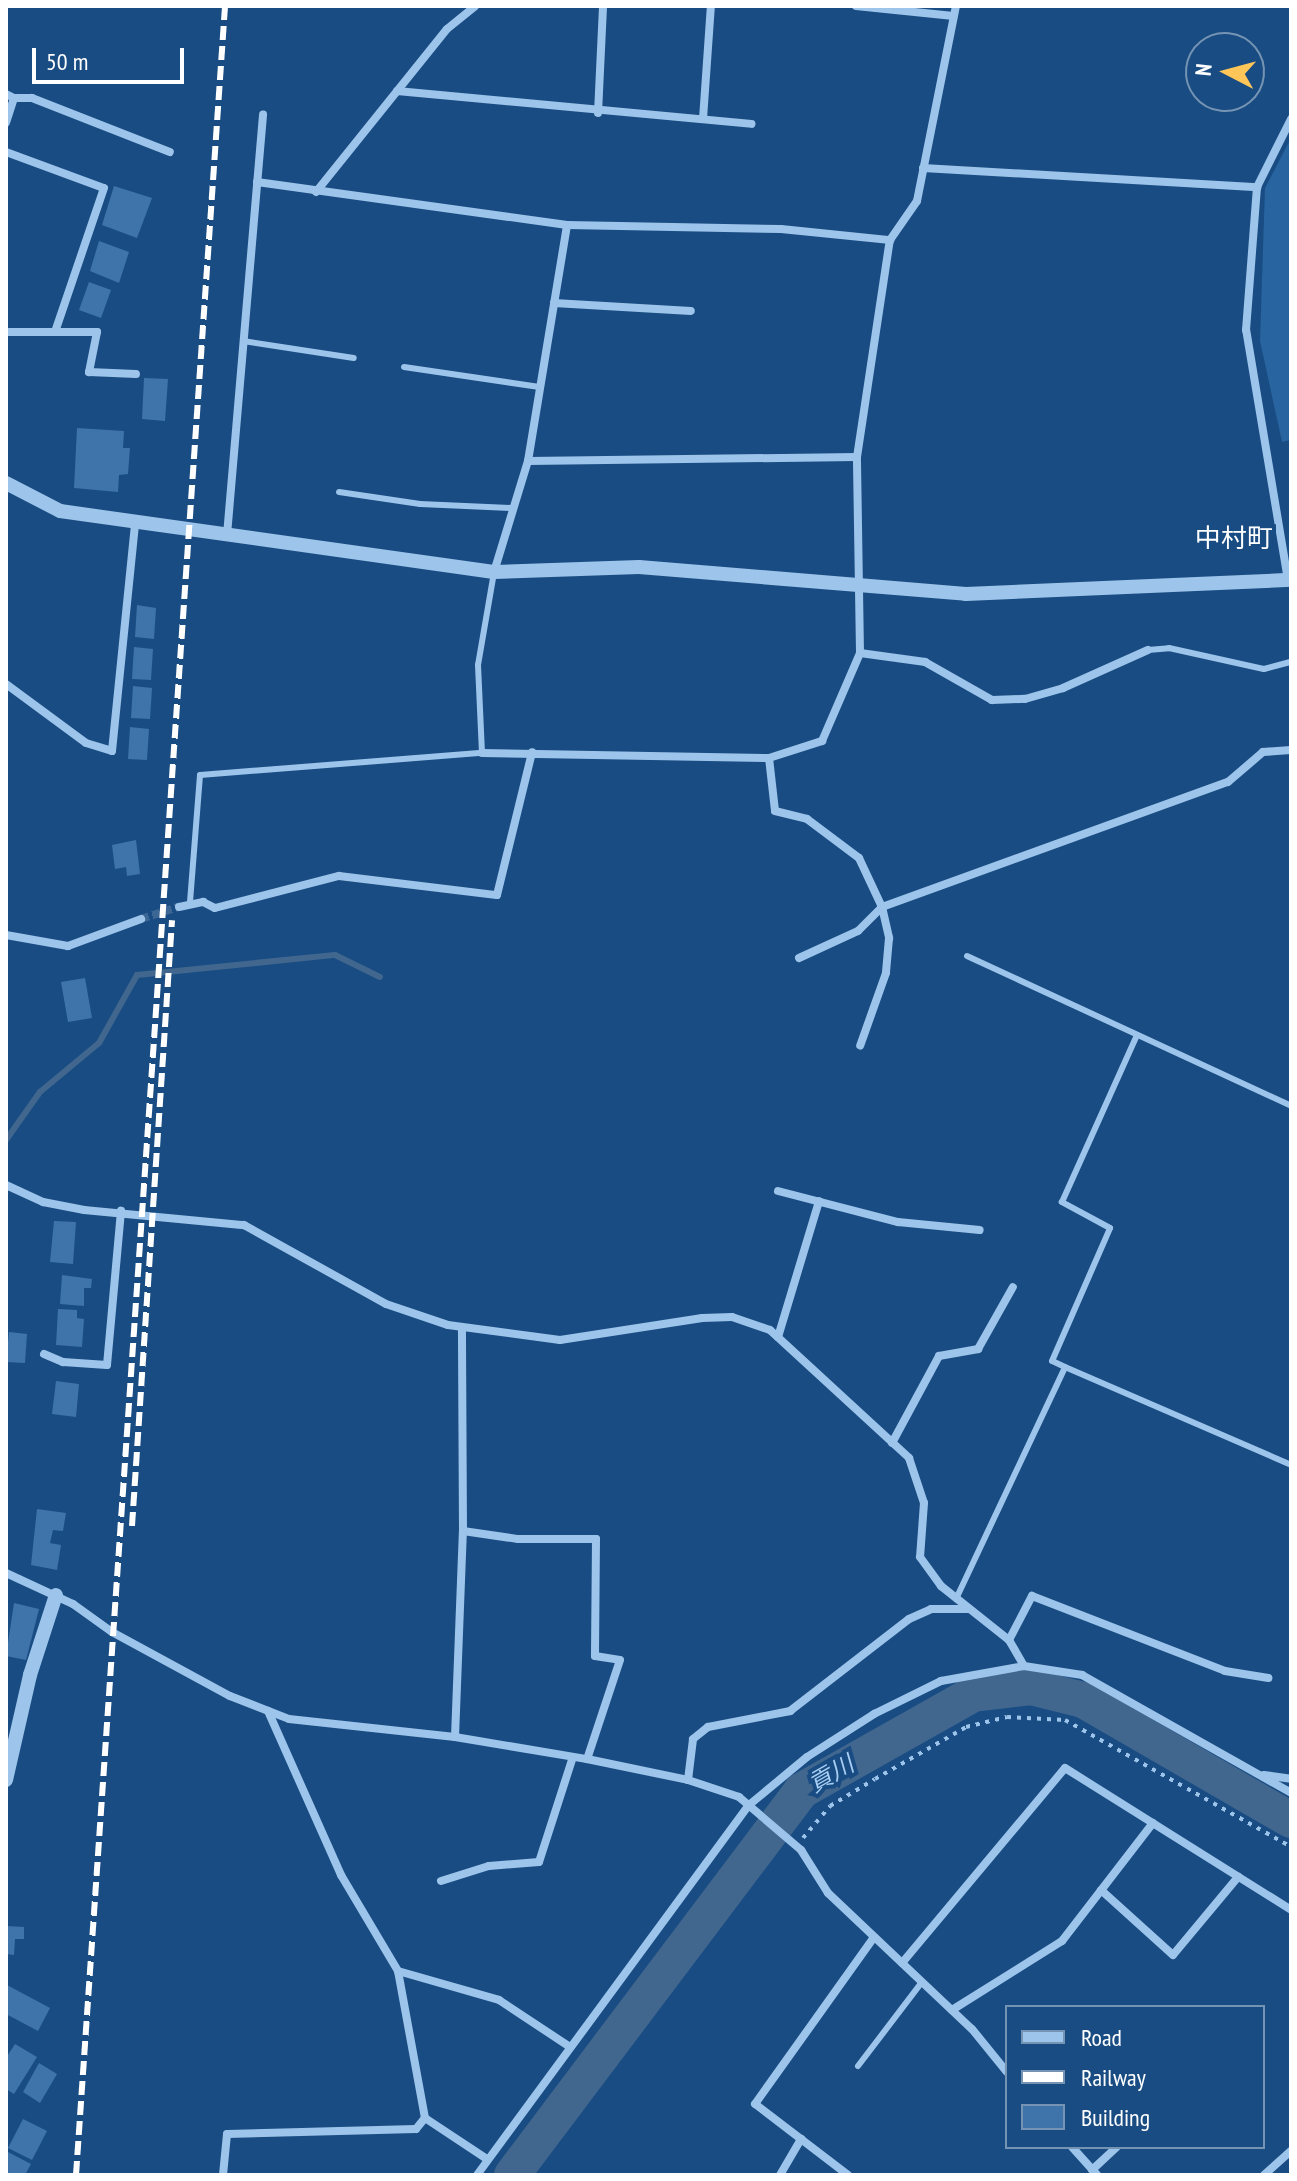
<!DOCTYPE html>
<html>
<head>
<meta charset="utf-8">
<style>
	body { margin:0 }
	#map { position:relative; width:1297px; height:2181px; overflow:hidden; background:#194c82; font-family:"PT Sans Narrow","Noto Sans JP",sans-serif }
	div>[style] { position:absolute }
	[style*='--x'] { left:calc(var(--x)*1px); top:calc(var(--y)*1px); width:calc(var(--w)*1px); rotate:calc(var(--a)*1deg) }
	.green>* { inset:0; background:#28649f }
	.stream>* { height:6px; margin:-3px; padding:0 3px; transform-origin:3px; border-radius:3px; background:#41678f }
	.river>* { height:36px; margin:-18px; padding:0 18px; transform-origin:18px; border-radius:18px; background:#41678f }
	.building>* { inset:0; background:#3e74aa }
	.minor-tunnel>* { height:8px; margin-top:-4px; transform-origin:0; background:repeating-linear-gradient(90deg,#3c6795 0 8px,transparent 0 12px) }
	.path>* { height:4px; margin-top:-2px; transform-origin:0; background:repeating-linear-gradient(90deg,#9dc4eb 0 4px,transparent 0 10px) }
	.service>* { height:6px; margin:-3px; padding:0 3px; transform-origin:3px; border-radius:3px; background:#9dc4eb }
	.minor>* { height:8px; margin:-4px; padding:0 4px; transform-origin:4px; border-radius:4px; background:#9dc4eb }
	.tertiary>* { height:14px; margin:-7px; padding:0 7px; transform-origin:7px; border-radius:7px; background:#9dc4eb }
	.rail>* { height:6px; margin-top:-3px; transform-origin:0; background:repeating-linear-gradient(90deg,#fff 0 14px,transparent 0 20px) }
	span { translate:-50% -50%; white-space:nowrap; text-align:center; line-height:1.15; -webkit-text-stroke:8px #194c82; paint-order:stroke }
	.water-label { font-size:24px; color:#a8cef3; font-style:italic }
	.quarter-label { font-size:26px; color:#fff }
	.frame { position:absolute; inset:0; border:8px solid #fff; pointer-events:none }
	.legend { position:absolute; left:1005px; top:2005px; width:260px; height:144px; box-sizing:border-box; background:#194c82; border:2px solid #7594b4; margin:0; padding:10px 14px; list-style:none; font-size:24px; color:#fff }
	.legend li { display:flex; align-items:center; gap:16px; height:40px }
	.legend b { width:40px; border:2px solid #7594b4 }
	.north { position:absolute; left:1185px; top:32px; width:80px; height:80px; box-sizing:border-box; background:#194c82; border:2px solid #7594b4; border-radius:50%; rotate:276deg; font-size:22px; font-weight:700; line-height:32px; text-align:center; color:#fff }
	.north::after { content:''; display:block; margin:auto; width:28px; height:36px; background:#fec658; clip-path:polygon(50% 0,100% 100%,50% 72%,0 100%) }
	.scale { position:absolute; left:32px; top:48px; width:152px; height:36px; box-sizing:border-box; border:4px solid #fff; border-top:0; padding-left:10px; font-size:24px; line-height:28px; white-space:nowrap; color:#fff; -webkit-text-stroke:6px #194c82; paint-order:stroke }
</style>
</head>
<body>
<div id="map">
	<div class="green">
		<div style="clip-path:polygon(1291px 138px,1291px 440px,1282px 442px,1260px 341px,1265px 188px)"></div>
	</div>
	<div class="stream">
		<div style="--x:6;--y:1140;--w:59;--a:-54.7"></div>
		<div style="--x:40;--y:1092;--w:77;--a:-39.7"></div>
		<div style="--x:99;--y:1043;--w:78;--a:-60.8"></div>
		<div style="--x:137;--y:975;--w:199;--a:-5.8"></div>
		<div style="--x:335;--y:955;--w:50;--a:26.1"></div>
	</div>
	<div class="river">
		<div style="--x:512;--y:2175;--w:481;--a:-53"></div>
		<div style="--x:801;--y:1791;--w:197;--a:-29.4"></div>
		<div style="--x:973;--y:1694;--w:58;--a:-6.9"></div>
		<div style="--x:1031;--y:1687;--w:54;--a:14"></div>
		<div style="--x:1083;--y:1700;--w:240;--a:30"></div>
	</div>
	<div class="building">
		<div style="clip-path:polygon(114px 186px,152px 198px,137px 238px,102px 225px)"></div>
		<div style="clip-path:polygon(99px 241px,129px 252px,119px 283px,90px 271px)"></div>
		<div style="clip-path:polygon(89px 282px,111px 290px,101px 318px,79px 310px)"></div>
		<div style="clip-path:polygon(144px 378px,168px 379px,165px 421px,142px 419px)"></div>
		<div style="clip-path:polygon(77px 428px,124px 431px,123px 448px,130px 448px,128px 474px,119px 475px,118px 492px,74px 488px)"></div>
		<div style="clip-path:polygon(137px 605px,156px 608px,154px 639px,135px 637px)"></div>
		<div style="clip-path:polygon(134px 647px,153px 649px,151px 680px,132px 679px)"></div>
		<div style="clip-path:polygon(133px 686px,152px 688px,150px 719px,131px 718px)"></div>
		<div style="clip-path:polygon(130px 727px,149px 729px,147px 760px,128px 759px)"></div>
		<div style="clip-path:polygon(136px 840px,140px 874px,127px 876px,126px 867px,115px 869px,112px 845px)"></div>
		<div style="clip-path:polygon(85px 978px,92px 1018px,68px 1022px,61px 982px)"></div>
		<div style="clip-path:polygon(54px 1221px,76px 1222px,73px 1264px,50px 1262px)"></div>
		<div style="clip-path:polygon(62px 1275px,92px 1279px,91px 1288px,84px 1288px,84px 1306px,60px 1304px)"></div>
		<div style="clip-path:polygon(58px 1309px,77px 1310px,77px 1318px,84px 1319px,82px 1347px,56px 1345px)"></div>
		<div style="clip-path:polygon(9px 1332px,27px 1334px,25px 1363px,6px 1362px)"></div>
		<div style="clip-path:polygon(56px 1381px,79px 1384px,76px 1417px,52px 1414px)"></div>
		<div style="clip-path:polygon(37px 1509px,66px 1513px,63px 1531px,53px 1530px,50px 1543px,61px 1545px,57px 1570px,31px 1565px)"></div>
		<div style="clip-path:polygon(14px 1603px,39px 1609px,26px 1660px,6px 1656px)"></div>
		<div style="clip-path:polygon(6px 1926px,24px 1927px,24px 1939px,15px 1939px,14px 1955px,6px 1954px)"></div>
		<div style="clip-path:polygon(7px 1985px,50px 2008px,38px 2031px,6px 2014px)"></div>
		<div style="clip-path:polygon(15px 2044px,37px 2057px,14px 2094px,6px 2089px,6px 2058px)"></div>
		<div style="clip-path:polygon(39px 2063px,57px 2074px,40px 2103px,23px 2092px)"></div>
		<div style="clip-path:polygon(23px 2119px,47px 2131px,32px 2160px,8px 2148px)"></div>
		<div style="clip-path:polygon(6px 2151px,31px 2164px,25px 2175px,6px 2175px)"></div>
	</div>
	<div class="minor-tunnel">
		<div style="--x:141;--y:919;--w:40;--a:-18"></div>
	</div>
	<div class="path">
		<div style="--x:803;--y:1838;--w:42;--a:-49.8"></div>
		<div style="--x:830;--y:1806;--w:52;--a:-31"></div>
		<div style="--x:875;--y:1779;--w:105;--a:-29.7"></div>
		<div style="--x:966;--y:1727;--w:42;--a:-13.7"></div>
		<div style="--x:1007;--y:1717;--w:58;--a:3"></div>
		<div style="--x:1065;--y:1720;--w:259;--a:29.3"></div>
	</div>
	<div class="service">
		<div style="--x:243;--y:341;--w:112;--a:8.7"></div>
		<div style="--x:404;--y:367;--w:137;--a:8.4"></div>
		<div style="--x:339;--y:492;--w:82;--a:8.4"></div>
		<div style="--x:420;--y:504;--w:93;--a:2.5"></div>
		<div style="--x:1148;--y:650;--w:21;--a:-5"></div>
		<div style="--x:1169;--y:648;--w:97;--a:12.5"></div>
		<div style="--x:1264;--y:669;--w:28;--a:-15"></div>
		<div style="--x:190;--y:902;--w:127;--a:-85.5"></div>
		<div style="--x:200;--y:775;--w:283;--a:-4.5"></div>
		<div style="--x:482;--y:753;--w:88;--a:-92.6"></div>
		<div style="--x:478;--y:665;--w:94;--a:-80.2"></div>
		<div style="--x:967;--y:956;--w:357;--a:24.8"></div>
		<div style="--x:1065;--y:1367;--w:246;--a:23.4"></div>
		<div style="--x:956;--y:1599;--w:256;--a:-64.8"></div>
		<div style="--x:1065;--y:1367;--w:14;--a:-155"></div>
		<div style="--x:1052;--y:1361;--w:145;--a:-66.4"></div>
		<div style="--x:1110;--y:1228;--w:55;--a:-151.6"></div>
		<div style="--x:1062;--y:1202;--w:183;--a:-65.8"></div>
		<div style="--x:858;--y:2066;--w:106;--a:-52.7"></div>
	</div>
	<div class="minor">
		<div style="--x:856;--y:6;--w:98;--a:5.9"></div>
		<div style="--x:397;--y:91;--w:356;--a:5.3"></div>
		<div style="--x:6;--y:94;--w:9;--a:27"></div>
		<div style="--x:14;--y:98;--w:26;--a:108"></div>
		<div style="--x:14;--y:98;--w:18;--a:0"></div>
		<div style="--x:32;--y:98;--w:148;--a:21.4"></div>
		<div style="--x:598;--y:113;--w:107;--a:-87.3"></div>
		<div style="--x:703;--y:119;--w:113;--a:-86"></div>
		<div style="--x:6;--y:152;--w:104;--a:20.2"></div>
		<div style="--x:104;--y:188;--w:152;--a:108.8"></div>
		<div style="--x:923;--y:168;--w:335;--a:3.3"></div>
		<div style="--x:257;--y:182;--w:313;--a:7.9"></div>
		<div style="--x:567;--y:225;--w:214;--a:1.1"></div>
		<div style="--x:781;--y:229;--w:110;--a:5.8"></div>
		<div style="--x:316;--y:192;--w:209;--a:-51.2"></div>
		<div style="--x:447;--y:29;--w:36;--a:-39"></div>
		<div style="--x:554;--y:303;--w:137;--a:3.3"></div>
		<div style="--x:6;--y:332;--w:91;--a:0"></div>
		<div style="--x:97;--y:332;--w:41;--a:101.3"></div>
		<div style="--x:89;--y:372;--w:47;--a:2.4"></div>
		<div style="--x:528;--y:461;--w:329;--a:-0.7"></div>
		<div style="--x:227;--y:535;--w:422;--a:-85.1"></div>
		<div style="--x:494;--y:572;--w:116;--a:-73"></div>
		<div style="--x:528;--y:461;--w:239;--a:-80.6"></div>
		<div style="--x:1288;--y:580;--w:254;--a:-99.5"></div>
		<div style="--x:1246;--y:330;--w:143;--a:-85.6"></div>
		<div style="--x:1257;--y:187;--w:76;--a:-63.4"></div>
		<div style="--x:860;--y:653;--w:66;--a:7.9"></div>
		<div style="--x:925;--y:662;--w:77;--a:29.6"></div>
		<div style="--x:992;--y:700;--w:33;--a:-2"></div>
		<div style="--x:1025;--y:699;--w:40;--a:-16"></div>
		<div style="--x:1063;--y:688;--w:93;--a:-24.1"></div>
		<div style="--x:6;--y:684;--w:99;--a:36.4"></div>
		<div style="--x:86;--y:743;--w:27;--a:17"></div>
		<div style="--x:112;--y:751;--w:229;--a:-84.2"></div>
		<div style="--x:482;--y:753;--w:287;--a:1"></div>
		<div style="--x:769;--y:758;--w:56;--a:-17.8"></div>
		<div style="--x:822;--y:741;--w:96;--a:-66.6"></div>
		<div style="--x:860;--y:653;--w:196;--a:-90.9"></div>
		<div style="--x:857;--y:457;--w:219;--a:-81.4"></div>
		<div style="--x:890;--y:240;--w:47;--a:-55.3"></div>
		<div style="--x:917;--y:201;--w:199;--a:-78.7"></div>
		<div style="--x:769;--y:758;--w:53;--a:83.5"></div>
		<div style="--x:775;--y:811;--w:33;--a:14"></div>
		<div style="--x:807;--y:819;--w:65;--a:36.9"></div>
		<div style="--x:859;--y:858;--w:54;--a:64.9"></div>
		<div style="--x:882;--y:907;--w:32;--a:77"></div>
		<div style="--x:889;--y:938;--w:35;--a:95"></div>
		<div style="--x:886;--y:973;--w:77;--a:109.6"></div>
		<div style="--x:179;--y:907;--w:25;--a:-12"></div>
		<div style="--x:203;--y:902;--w:13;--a:27"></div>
		<div style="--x:215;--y:908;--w:128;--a:-14.5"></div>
		<div style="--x:339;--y:876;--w:159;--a:6.9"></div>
		<div style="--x:497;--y:895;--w:147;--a:-76.2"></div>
		<div style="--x:6;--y:935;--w:63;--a:10.1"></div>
		<div style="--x:68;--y:946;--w:78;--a:-20.3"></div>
		<div style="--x:799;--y:958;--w:65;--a:-24.6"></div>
		<div style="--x:858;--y:931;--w:34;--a:-45"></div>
		<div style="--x:882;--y:907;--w:368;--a:-19.9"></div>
		<div style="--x:1228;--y:782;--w:46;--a:-40.6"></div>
		<div style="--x:1263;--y:752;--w:28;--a:-4"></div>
		<div style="--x:6;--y:1185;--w:41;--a:24.7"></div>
		<div style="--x:43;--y:1202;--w:42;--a:11"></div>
		<div style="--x:84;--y:1210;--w:161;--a:5.4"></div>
		<div style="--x:244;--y:1225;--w:162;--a:29.1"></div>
		<div style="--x:386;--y:1304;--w:65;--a:18.7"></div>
		<div style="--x:448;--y:1325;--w:113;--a:7.6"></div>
		<div style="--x:560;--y:1340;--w:144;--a:-8.8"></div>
		<div style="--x:702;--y:1318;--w:30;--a:-2"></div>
		<div style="--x:732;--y:1317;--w:40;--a:18.9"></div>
		<div style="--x:770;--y:1330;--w:189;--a:42.6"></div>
		<div style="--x:909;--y:1458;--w:47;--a:71.6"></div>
		<div style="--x:924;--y:1503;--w:54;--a:94.2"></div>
		<div style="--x:920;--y:1557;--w:36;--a:54"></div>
		<div style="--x:941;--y:1586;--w:87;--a:38.5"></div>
		<div style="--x:1009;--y:1640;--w:30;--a:60"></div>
		<div style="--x:778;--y:1191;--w:124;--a:14.5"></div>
		<div style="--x:898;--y:1222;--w:82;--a:5.6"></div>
		<div style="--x:778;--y:1337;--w:142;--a:-73.2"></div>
		<div style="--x:44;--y:1354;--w:21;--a:23"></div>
		<div style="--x:63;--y:1362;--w:44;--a:3.9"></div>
		<div style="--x:107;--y:1365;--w:155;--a:-84.8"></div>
		<div style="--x:892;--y:1443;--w:99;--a:-61.6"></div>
		<div style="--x:939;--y:1356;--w:40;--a:-10"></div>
		<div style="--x:978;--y:1349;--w:71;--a:-60.6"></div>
		<div style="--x:463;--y:1531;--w:56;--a:8.3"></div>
		<div style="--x:518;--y:1539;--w:78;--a:0"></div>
		<div style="--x:596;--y:1539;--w:117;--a:90.5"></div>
		<div style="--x:595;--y:1656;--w:25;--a:9"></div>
		<div style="--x:620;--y:1660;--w:104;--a:108.4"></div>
		<div style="--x:6;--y:1573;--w:74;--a:24.8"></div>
		<div style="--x:73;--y:1604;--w:48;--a:35.7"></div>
		<div style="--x:112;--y:1632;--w:134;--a:28.5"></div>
		<div style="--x:230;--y:1696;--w:63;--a:21.3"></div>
		<div style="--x:289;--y:1719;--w:167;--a:6.2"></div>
		<div style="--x:455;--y:1737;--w:134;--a:9.5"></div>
		<div style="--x:587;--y:1759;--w:103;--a:11.7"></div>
		<div style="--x:688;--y:1780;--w:54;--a:18.4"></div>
		<div style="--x:739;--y:1797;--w:82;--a:40.5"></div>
		<div style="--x:801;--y:1850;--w:51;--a:57.9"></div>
		<div style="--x:828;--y:1893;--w:198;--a:43.4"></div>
		<div style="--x:972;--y:2029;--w:55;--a:50.9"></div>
		<div style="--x:1009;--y:1640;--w:50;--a:-62.4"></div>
		<div style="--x:1032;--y:1596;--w:207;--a:21.2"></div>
		<div style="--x:1225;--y:1671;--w:44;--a:9.2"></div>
		<div style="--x:268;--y:1711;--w:180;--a:66"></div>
		<div style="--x:341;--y:1875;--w:112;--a:59.3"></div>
		<div style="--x:398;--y:1971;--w:105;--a:16"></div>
		<div style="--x:499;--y:2000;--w:85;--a:33.5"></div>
		<div style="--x:455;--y:1737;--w:206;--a:-87.8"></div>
		<div style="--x:463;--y:1531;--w:204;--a:-90.3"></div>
		<div style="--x:1264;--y:1775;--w:27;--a:8"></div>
		<div style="--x:688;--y:1780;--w:41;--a:-83"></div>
		<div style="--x:693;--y:1739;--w:19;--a:-39"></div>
		<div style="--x:708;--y:1727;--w:84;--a:-11"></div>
		<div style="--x:790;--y:1711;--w:150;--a:-37.7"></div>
		<div style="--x:909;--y:1619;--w:24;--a:-24"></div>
		<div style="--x:931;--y:1609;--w:36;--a:0"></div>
		<div style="--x:441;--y:1881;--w:50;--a:-17.4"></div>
		<div style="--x:489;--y:1866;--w:50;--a:-4.6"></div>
		<div style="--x:539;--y:1862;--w:110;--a:-72.1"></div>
		<div style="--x:1101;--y:1890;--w:97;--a:42.1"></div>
		<div style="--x:1173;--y:1955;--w:102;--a:-50.2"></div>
		<div style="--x:902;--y:1963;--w:254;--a:-50.1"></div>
		<div style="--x:1065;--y:1768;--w:267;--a:32.1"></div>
		<div style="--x:952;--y:2010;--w:130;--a:-32.1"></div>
		<div style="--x:1062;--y:1941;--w:149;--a:-52.4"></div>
		<div style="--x:425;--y:2118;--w:74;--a:33.5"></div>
		<div style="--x:1072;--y:2147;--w:38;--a:48"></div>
		<div style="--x:1092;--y:2170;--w:34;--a:-43"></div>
		<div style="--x:223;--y:2175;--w:41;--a:-84.4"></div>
		<div style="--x:227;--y:2134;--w:189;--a:-1.5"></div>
		<div style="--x:416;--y:2129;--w:14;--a:-51"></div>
		<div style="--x:425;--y:2118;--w:149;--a:-100.4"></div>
		<div style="--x:477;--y:2175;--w:459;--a:-53.7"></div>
		<div style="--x:749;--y:1805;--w:75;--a:-39.6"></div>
		<div style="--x:807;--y:1757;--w:80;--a:-32.7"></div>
		<div style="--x:874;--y:1714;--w:75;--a:-26.2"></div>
		<div style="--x:941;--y:1681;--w:84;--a:-10.2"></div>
		<div style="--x:1024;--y:1666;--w:59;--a:8.8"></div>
		<div style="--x:1082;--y:1675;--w:240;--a:29.4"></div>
		<div style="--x:780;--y:2175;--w:42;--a:-59.7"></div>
		<div style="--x:848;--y:2175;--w:117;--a:-142.6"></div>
		<div style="--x:755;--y:2104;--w:205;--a:-54.5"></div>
		<div style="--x:1264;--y:2175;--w:36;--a:-42"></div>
	</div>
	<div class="tertiary">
		<div style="--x:6;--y:483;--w:61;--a:27.4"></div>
		<div style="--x:60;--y:511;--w:438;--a:8"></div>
		<div style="--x:494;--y:572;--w:145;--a:-2"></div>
		<div style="--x:639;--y:567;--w:328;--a:4.7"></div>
		<div style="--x:966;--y:594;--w:325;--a:-2.5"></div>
		<div style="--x:6;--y:1780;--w:108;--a:-77.1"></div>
		<div style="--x:30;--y:1675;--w:84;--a:-72"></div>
	</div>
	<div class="rail">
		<div style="--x:132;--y:1526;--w:607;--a:-86.22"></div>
		<div style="--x:76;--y:2175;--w:2174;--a:-86.07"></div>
	</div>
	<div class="water-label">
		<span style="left:831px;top:1774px;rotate:-30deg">貢川</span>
	</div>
	<div class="quarter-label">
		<span style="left:1234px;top:538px">中村町</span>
	</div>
	<div class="frame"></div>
	<ul class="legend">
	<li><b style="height:10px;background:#9dc4eb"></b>Road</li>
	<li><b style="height:10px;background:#fff"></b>Railway</li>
	<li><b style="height:22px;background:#3e74aa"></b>Building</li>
	</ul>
	<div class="north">N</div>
	<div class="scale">50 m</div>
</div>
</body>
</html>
